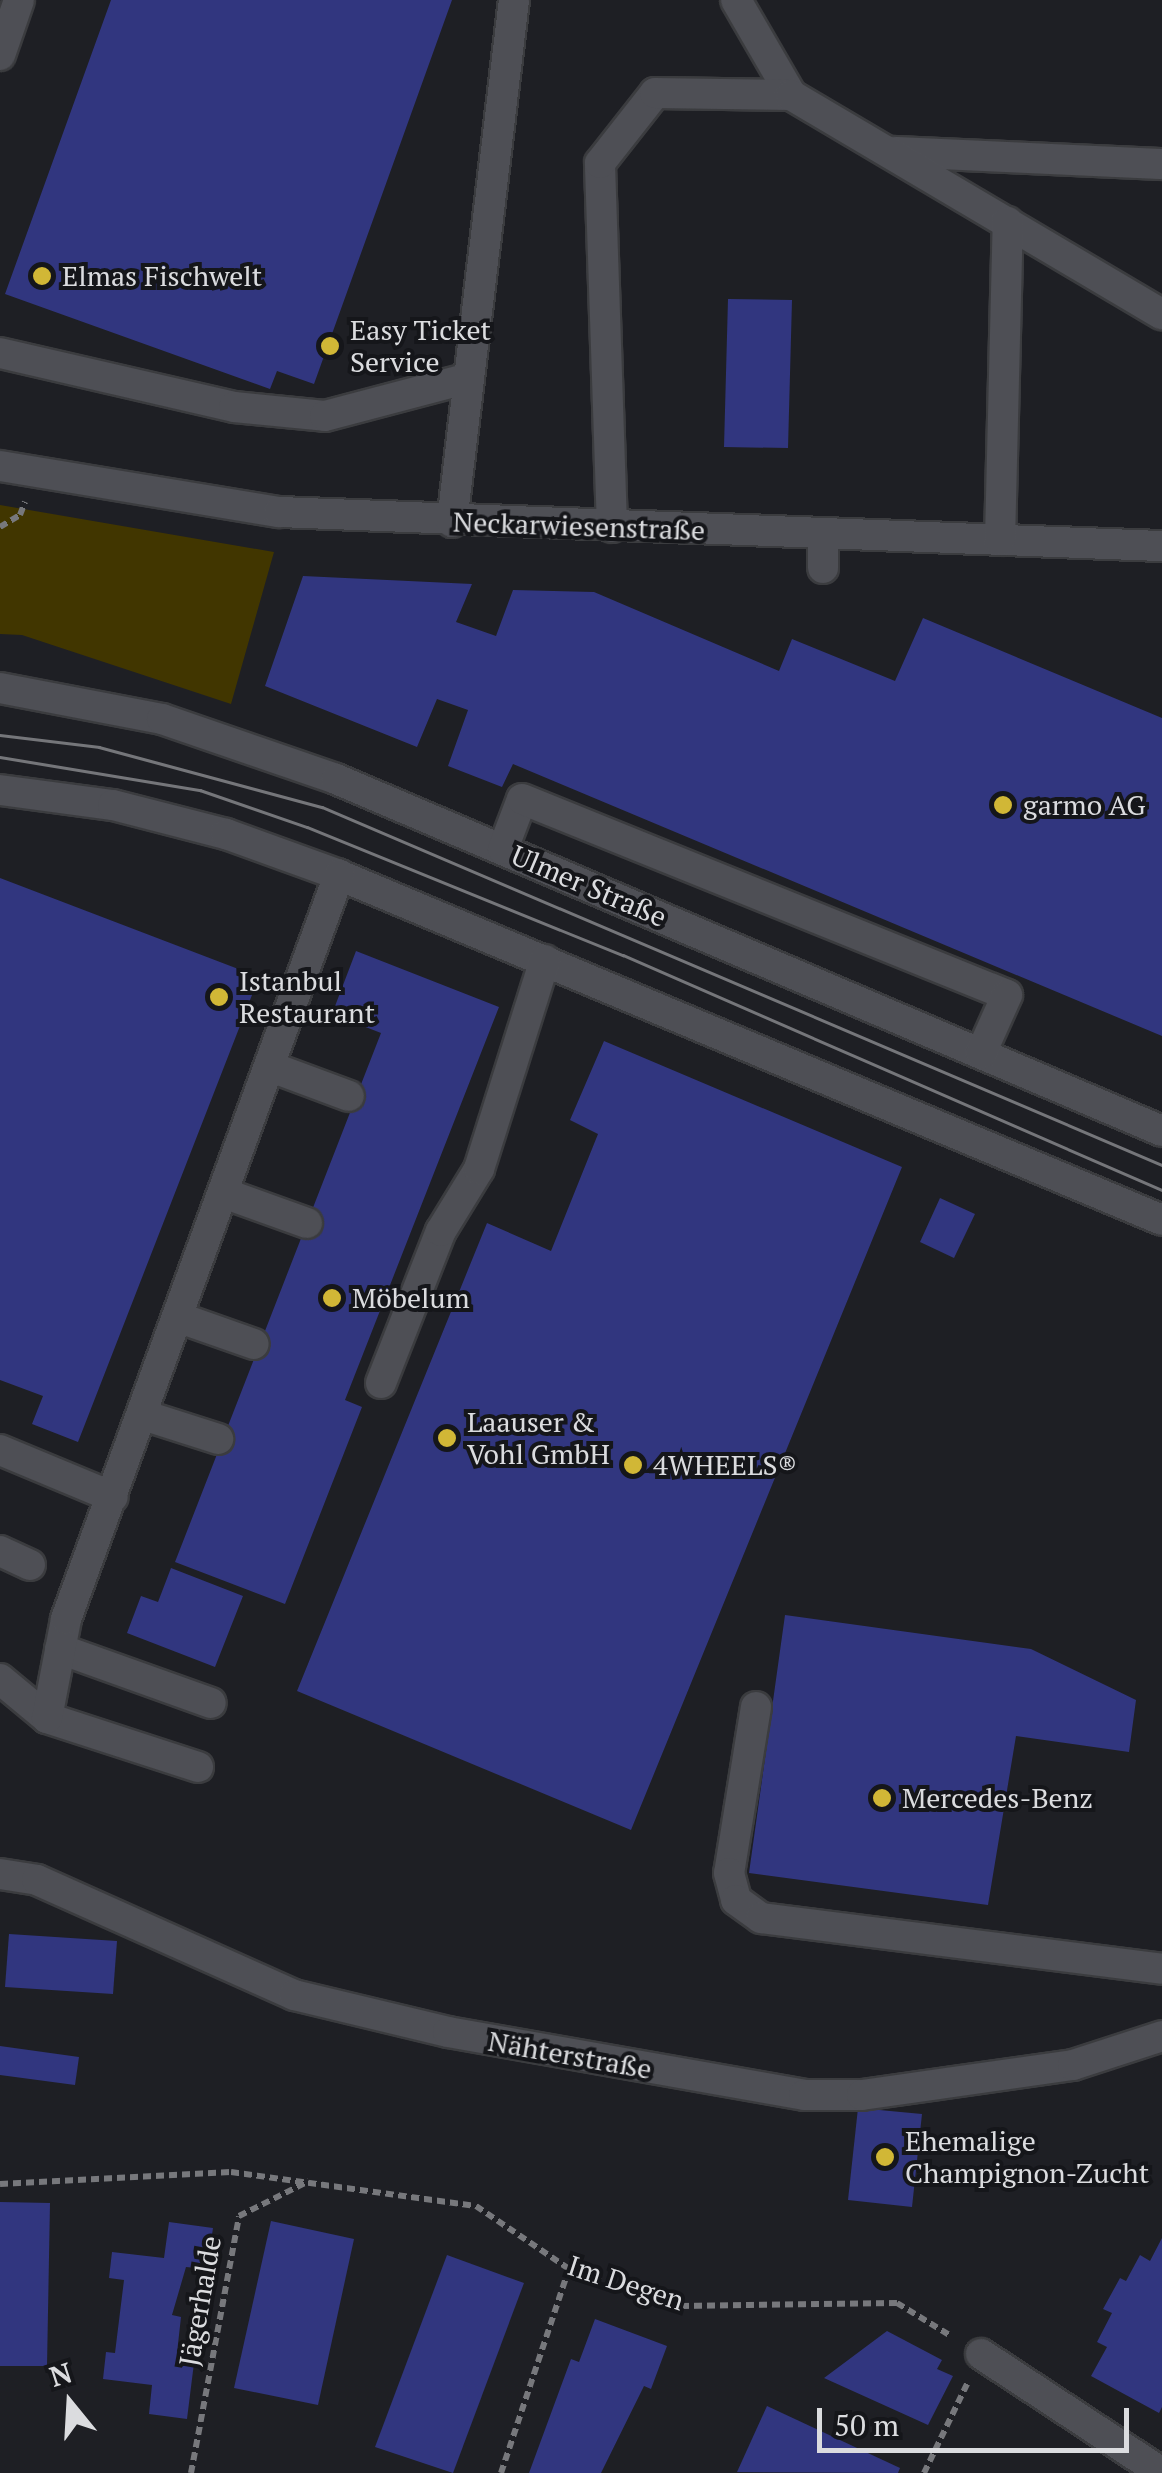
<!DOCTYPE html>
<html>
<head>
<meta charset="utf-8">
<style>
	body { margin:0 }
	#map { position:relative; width:1162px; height:2473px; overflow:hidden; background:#1e1f24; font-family:"PT Serif",serif }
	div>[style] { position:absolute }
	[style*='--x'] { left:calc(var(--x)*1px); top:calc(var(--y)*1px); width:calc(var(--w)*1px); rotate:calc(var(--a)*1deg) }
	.green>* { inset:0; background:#413600 }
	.building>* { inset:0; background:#31367f }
	.path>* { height:6px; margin-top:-3px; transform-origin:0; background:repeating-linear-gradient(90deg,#77787c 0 8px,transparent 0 13px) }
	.roads { filter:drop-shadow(2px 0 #3b3c3f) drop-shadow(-2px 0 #3b3c3f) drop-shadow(0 2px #3b3c3f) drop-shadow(0 -2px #3b3c3f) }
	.minor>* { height:30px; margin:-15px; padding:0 15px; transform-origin:15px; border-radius:15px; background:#4e4f55 }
	.tram>* { height:2.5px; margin:-1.25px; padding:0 1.25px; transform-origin:1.25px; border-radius:1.25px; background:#75767a }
	.dots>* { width:28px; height:28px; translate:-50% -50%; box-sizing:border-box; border:5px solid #15161a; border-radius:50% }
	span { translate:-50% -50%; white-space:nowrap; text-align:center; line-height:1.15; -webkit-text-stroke:8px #15161a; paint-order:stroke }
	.poi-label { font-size:28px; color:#dbdcdf }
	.left { translate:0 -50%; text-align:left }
	.street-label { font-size:28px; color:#dbdcdf }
	.north { position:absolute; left:20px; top:2353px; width:100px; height:100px; -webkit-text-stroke:8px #15161a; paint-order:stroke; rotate:342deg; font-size:28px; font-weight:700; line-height:40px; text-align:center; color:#dbdcdf }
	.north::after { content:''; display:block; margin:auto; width:35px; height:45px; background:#dbdcdf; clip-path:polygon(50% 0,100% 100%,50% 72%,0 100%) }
	.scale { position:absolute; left:817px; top:2408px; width:312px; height:45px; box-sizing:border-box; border:5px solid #dbdcdf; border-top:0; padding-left:12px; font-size:30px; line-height:35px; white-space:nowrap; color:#dbdcdf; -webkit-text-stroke:8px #15161a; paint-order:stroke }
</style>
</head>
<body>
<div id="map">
	<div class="green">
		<div style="clip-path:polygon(0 505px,274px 552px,231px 704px,22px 635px,0 634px)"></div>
	</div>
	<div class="building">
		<div style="clip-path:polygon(111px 0,452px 0,314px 384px,277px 371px,270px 389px,5px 294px)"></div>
		<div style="clip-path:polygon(728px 299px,792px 300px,788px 448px,724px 447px)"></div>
		<div style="clip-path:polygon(303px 576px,472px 584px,456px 622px,496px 636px,513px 590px,594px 592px,779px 671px,792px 639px,895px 681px,923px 618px,1162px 718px,1162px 1036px,513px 764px,502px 787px,448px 766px,468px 710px,437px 699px,417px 747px,265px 686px)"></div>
		<div style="clip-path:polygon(0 878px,259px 977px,78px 1442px,32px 1424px,43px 1396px,0 1380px)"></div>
		<div style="clip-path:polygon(356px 951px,499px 1007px,345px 1400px,362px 1407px,285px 1604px,175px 1562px,381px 1033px,332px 1014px)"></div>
		<div style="clip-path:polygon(604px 1041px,902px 1167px,631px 1830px,297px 1691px,487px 1223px,551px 1251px,598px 1134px,570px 1120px)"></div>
		<div style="clip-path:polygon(940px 1198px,975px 1214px,954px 1258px,920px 1242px)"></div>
		<div style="clip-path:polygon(171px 1568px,243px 1596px,215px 1667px,127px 1633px,141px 1596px,158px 1602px)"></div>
		<div style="clip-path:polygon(785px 1615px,1031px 1649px,1136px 1700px,1129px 1752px,1016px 1736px,988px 1905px,749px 1873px)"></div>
		<div style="clip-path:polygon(9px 1934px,117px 1941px,113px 1994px,5px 1987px)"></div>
		<div style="clip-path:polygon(0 2046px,79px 2057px,75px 2085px,0 2075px)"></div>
		<div style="clip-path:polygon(858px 2108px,922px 2114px,912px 2207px,848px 2200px)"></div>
		<div style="clip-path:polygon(0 2202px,50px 2203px,47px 2366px,0 2366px)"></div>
		<div style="clip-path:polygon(271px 2221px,354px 2239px,318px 2405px,234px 2388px)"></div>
		<div style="clip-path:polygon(169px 2222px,213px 2228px,207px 2269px,186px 2267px,172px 2315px,181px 2317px,177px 2353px,195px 2355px,187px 2419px,149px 2414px,152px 2385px,103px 2379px,106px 2352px,115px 2353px,124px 2280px,109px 2278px,112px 2252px,164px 2258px)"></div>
		<div style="clip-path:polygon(1162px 2238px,1162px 2407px,1159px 2413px,1091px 2376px,1107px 2347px,1097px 2342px,1112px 2313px,1103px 2309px,1120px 2278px,1126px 2281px,1140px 2255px,1150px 2261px)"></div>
		<div style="clip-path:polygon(447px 2255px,524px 2283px,453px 2473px,375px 2447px)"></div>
		<div style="clip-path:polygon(595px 2319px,667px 2346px,651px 2389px,644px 2386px,601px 2473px,529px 2473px,571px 2359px,579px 2362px)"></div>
		<div style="clip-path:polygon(887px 2331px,942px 2360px,937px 2369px,953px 2376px,928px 2425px,824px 2378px)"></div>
		<div style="clip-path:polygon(767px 2406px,900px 2468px,898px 2473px,737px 2472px)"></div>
	</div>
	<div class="path">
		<div style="--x:0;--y:527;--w:23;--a:-31"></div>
		<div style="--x:20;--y:515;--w:14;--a:-69"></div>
		<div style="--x:0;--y:2184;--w:231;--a:-3"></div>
		<div style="--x:231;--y:2172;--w:247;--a:7.9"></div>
		<div style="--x:476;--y:2206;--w:112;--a:34.1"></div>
		<div style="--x:569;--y:2269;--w:118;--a:18.3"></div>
		<div style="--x:681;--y:2306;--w:216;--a:-0.8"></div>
		<div style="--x:897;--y:2303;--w:63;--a:31.4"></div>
		<div style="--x:191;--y:2473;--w:261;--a:-79.4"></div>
		<div style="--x:239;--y:2216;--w:78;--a:-26.6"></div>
		<div style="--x:501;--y:2473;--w:215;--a:-71.6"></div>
		<div style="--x:924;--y:2473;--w:99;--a:-64.2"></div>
	</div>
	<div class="roads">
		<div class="minor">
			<div style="--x:736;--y:0;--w:110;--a:59.9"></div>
			<div style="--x:0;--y:55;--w:58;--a:-70.9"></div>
			<div style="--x:895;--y:152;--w:267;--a:2.6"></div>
			<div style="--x:0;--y:353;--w:240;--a:13"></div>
			<div style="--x:234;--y:407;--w:91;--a:5.6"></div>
			<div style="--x:325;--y:416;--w:149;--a:-14.8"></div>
			<div style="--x:0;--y:466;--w:283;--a:9.4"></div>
			<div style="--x:279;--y:512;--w:884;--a:2.21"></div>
			<div style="--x:452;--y:522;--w:526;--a:-83.23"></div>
			<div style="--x:612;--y:527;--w:364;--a:-91.9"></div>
			<div style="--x:600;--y:163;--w:89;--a:-51.8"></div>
			<div style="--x:655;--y:93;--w:136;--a:0.8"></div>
			<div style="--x:791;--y:95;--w:431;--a:30.6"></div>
			<div style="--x:823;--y:534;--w:34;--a:90"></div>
			<div style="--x:1000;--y:540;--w:318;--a:-88.6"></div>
			<div style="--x:0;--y:688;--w:165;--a:10.8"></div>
			<div style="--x:162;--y:719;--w:184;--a:19"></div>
			<div style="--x:336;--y:779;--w:898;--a:23.08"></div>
			<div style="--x:0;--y:790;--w:114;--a:7.6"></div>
			<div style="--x:113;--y:805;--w:117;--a:14.4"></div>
			<div style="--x:226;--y:834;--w:120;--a:19.9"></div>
			<div style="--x:339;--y:875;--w:892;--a:22.74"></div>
			<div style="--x:503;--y:849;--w:53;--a:-69.2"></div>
			<div style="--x:522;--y:799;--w:523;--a:22"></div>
			<div style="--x:1007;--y:995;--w:64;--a:114.1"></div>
			<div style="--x:271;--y:1067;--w:83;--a:20.4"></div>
			<div style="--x:226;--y:1194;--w:86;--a:19.7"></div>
			<div style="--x:180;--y:1318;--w:78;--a:19.4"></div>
			<div style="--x:381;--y:1383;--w:163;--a:-68.5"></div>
			<div style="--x:441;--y:1231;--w:73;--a:-58.5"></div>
			<div style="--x:479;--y:1169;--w:219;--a:-72.5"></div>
			<div style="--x:143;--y:1415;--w:79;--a:17.7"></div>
			<div style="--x:0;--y:1450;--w:122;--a:22.6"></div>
			<div style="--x:0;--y:1551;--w:33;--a:25"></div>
			<div style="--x:60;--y:1649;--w:160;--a:19.7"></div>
			<div style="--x:0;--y:1679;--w:61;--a:39.7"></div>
			<div style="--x:756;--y:1707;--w:168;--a:99.2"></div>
			<div style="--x:729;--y:1873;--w:28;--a:75"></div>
			<div style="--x:736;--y:1900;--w:31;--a:36"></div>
			<div style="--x:761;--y:1918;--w:404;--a:7.2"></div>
			<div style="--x:198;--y:1767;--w:159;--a:-162"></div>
			<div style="--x:47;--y:1718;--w:101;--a:-79.1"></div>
			<div style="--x:66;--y:1619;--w:793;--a:-69.85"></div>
			<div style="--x:0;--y:1874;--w:37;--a:9"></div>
			<div style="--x:37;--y:1880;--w:282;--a:24.1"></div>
			<div style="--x:294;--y:1995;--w:158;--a:13.5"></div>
			<div style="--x:448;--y:2032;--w:362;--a:10"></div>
			<div style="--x:804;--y:2095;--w:58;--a:0"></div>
			<div style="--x:862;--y:2095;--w:213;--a:-8.1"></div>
			<div style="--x:1073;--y:2065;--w:94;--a:-18"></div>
			<div style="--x:981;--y:2354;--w:217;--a:33.3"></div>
		</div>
	</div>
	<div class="tram">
		<div style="--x:0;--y:735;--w:100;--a:6.9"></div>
		<div style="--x:99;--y:747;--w:231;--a:15.1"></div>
		<div style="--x:322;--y:807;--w:913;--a:23.08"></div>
		<div style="--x:0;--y:757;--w:203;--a:9.4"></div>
		<div style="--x:200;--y:790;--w:113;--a:19.1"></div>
		<div style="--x:307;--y:827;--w:341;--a:22.1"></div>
		<div style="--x:623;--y:955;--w:588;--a:23.56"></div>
	</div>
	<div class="dots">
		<div style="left:42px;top:276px;background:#d1b736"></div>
		<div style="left:330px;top:346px;background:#d1b736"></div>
		<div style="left:1003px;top:805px;background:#d1b736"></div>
		<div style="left:219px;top:997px;background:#d1b736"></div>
		<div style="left:332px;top:1298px;background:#d1b736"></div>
		<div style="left:447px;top:1438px;background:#d1b736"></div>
		<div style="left:633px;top:1465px;background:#d1b736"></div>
		<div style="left:882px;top:1798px;background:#d1b736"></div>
		<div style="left:885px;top:2157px;background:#d1b736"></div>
	</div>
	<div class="poi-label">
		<span class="left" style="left:62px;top:276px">Elmas Fischwelt</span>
		<span class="left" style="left:350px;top:346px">Easy Ticket<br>Service</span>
		<span class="left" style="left:1023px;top:805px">garmo AG</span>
		<span class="left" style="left:239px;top:997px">Istanbul<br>Restaurant</span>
		<span class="left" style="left:352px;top:1298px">Möbelum</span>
		<span class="left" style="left:467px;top:1438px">Laauser &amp;<br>Vohl GmbH</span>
		<span class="left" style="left:653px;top:1465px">4WHEELS®</span>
		<span class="left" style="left:902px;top:1798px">Mercedes-Benz</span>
		<span class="left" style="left:905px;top:2157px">Ehemalige<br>Champignon-Zucht</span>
	</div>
	<div class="street-label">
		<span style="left:579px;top:526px;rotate:2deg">Neckarwiesenstraße</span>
		<span style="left:589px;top:886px;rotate:23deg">Ulmer Straße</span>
		<span style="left:570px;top:2055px;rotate:10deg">Nähterstraße</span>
		<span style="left:626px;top:2283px;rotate:18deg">Im Degen</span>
		<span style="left:200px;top:2301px;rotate:-80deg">Jägerhalde</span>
	</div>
	<div class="north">N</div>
	<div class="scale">50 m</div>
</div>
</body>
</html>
